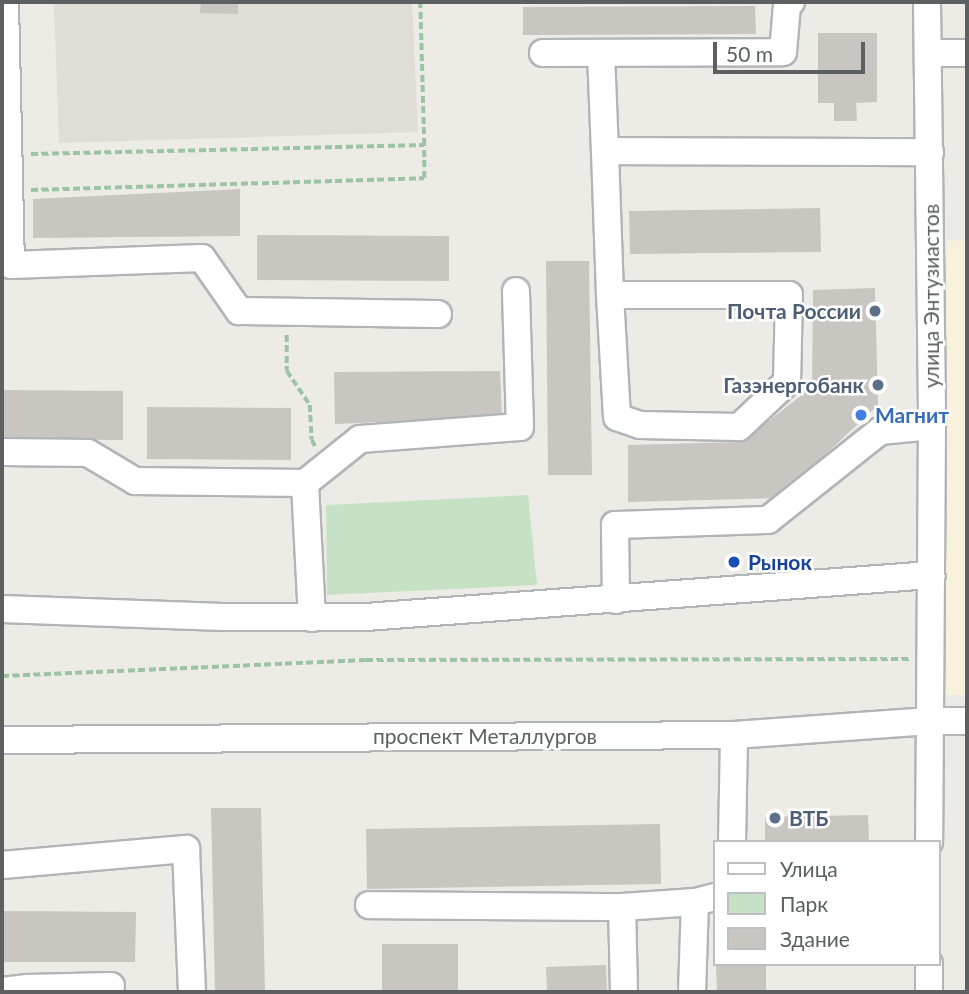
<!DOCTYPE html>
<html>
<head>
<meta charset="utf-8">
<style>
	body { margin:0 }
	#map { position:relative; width:969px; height:994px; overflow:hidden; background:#edebe5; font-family:Lato,sans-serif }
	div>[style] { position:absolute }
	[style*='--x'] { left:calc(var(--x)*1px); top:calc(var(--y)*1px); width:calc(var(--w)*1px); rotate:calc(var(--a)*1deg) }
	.commercial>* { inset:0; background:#faf1dd }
	.education>* { inset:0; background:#e0dcd6 }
	.green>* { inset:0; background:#c6e2c4 }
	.building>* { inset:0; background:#c9c5c1 }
	.path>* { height:3.5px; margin-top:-1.75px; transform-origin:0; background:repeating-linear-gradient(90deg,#9dc3a5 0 7px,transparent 0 10.5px) }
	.roads { filter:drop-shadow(2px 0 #b2b5b8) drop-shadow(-2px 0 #b2b5b8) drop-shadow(0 2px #b2b5b8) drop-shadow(0 -2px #b2b5b8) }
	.minor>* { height:26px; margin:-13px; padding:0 13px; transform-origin:13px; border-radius:13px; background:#fff }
	.dots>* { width:19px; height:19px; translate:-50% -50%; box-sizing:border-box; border:4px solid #fff; border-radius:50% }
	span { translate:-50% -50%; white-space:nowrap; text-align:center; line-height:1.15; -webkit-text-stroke:5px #fff; paint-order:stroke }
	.street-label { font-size:21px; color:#5c6063 }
	.service-label { font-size:21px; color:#4e5e75; font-weight:700 }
	.right { translate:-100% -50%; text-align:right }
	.left { translate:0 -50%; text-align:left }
	.shop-label { font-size:21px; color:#366cbe; font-weight:700 }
	.transit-label { font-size:21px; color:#164399; font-weight:700 }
	.frame { position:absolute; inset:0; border:4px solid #5c6063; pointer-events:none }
	.legend { position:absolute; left:713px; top:840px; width:228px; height:126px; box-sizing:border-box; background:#fff; border:2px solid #bebfc1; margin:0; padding:9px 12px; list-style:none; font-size:21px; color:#5c6063 }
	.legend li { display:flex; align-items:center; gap:14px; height:35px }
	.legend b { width:35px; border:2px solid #bebfc1 }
	.scale { position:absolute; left:713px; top:42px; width:152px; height:32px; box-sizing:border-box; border:4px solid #5c6063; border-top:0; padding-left:9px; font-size:21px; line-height:24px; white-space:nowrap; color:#5c6063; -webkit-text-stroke:5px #fff; paint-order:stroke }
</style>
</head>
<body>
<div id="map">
	<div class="commercial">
		<div style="clip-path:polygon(967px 240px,967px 695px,945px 695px,947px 241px)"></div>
	</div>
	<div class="education">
		<div style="clip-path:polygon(54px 2px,412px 2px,418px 132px,59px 143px)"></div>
	</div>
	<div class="green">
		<div style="clip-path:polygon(528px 495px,537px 585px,327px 595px,326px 505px)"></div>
	</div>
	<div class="building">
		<div style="clip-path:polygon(201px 2px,238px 2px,238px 14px,200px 13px)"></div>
		<div style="clip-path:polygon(755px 6px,756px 34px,523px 35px,523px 7px)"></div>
		<div style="clip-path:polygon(818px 33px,877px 33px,877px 102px,856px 103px,857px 121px,834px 121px,834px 103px,818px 103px)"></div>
		<div style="clip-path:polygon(240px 189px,240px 236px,33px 238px,33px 199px)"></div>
		<div style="clip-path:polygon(820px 208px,821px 252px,630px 254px,629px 211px)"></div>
		<div style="clip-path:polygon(257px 235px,449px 236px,449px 281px,257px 280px)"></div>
		<div style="clip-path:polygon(546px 261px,589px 261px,592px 475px,548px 475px)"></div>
		<div style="clip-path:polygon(875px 288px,878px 405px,779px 498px,628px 502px,628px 445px,742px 442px,812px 387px,813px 290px)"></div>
		<div style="clip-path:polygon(500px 371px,502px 417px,335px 424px,334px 372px)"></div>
		<div style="clip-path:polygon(2px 390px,123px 391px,123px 440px,2px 439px)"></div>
		<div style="clip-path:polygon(147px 407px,291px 408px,291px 460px,147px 459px)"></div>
		<div style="clip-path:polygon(211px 808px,261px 808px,265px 992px,215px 992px)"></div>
		<div style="clip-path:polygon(868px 815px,869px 842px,765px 842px,765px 817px)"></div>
		<div style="clip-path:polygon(660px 824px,661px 884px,367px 889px,366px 829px)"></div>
		<div style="clip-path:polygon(2px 911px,136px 912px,135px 962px,2px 962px)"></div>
		<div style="clip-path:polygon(382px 944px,458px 944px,458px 992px,382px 992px)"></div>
		<div style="clip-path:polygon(716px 964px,766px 964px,766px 992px,717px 992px)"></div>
		<div style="clip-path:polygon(606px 965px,607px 992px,547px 992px,546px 967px)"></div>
	</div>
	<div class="path">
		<div style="--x:31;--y:154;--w:393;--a:-1.3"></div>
		<div style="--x:424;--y:145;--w:143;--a:-91.6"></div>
		<div style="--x:31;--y:190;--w:393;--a:-1.7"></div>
		<div style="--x:424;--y:178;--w:33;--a:-90"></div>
		<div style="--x:287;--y:335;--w:36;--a:90"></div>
		<div style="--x:287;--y:371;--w:41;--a:55.9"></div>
		<div style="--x:310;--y:405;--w:35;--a:87"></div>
		<div style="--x:312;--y:440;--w:7;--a:63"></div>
		<div style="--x:2;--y:676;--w:364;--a:-2.5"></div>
		<div style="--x:366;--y:660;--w:543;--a:-0.11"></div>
	</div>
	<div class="roads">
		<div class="minor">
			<div style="--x:5;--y:2;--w:263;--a:88.7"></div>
			<div style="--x:11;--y:265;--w:191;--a:-2.1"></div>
			<div style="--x:202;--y:258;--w:65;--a:55.1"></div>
			<div style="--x:239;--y:311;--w:199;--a:0.9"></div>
			<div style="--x:927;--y:2;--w:424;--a:89.3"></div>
			<div style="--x:932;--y:426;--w:416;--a:90.4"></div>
			<div style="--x:543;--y:53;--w:240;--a:-0.2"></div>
			<div style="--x:783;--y:52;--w:47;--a:-85.1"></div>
			<div style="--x:787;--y:5;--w:5;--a:-37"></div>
			<div style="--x:601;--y:53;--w:98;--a:87.7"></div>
			<div style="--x:929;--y:53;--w:38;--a:0"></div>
			<div style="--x:610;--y:295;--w:179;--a:0"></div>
			<div style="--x:789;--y:295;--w:87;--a:91.3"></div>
			<div style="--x:787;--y:382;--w:66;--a:136.8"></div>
			<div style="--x:739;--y:427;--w:99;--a:-178.8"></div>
			<div style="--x:640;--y:425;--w:24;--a:-161"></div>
			<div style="--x:617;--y:417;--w:122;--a:-93.3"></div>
			<div style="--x:610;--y:295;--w:144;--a:-92"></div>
			<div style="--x:605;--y:151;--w:325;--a:0.2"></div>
			<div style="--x:2;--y:452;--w:86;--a:0.7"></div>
			<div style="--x:88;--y:453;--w:55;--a:30.8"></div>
			<div style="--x:135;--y:481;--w:170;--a:0.7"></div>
			<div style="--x:616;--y:600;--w:75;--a:-90.8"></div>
			<div style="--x:615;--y:525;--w:153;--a:-1.9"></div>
			<div style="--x:768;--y:520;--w:143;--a:-38.5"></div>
			<div style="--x:880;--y:431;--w:52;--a:-5.5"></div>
			<div style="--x:2;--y:609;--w:221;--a:2.1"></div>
			<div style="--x:223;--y:617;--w:143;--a:0"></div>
			<div style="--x:366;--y:617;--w:567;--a:-4.25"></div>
			<div style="--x:312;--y:618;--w:135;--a:-93"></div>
			<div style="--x:305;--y:483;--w:70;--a:-38.7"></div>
			<div style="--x:360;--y:439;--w:160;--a:-4.3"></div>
			<div style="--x:520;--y:427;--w:136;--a:-91.7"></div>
			<div style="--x:2;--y:740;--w:732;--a:-0.39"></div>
			<div style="--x:734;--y:735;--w:196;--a:-4.1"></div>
			<div style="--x:929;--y:721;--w:38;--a:0"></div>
			<div style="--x:732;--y:842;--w:107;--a:-88.9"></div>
			<div style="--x:2;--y:865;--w:185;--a:-5"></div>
			<div style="--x:186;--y:849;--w:143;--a:87.6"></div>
			<div style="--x:369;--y:905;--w:253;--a:0.5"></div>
			<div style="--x:28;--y:988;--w:83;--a:-1.4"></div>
			<div style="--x:2;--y:991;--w:26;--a:-7"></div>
			<div style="--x:28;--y:988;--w:4;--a:90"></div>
			<div style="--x:624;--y:992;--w:85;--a:-91.3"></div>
			<div style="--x:622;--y:907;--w:73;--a:-3.9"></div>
			<div style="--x:695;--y:902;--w:21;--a:-14"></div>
			<div style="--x:692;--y:992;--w:90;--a:-88.1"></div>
			<div style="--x:929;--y:992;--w:28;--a:-90"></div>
		</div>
	</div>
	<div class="dots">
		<div style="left:875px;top:311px;background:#5c6f8a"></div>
		<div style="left:878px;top:385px;background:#5c6f8a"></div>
		<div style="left:861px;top:415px;background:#3f7fe0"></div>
		<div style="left:734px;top:562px;background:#1a4fb4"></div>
		<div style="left:775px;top:818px;background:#5c6f8a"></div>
	</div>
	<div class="street-label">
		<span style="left:931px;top:296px;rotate:-90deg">улица Энтузиастов</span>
		<span style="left:485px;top:736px">проспект Металлургов</span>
	</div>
	<div class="service-label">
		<span class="right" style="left:861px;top:311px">Почта России</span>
		<span class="right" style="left:864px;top:385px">Газэнергобанк</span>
		<span class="left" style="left:789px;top:818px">ВТБ</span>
	</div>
	<div class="shop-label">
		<span class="left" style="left:875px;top:415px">Магнит</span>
	</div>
	<div class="transit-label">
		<span class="left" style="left:748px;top:562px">Рынок</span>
	</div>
	<div class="frame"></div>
	<ul class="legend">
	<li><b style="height:9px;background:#fff"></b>Улица</li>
	<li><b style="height:19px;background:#c6e2c4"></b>Парк</li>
	<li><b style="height:19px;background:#c9c5c1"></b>Здание</li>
	</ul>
	<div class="scale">50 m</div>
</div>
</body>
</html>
